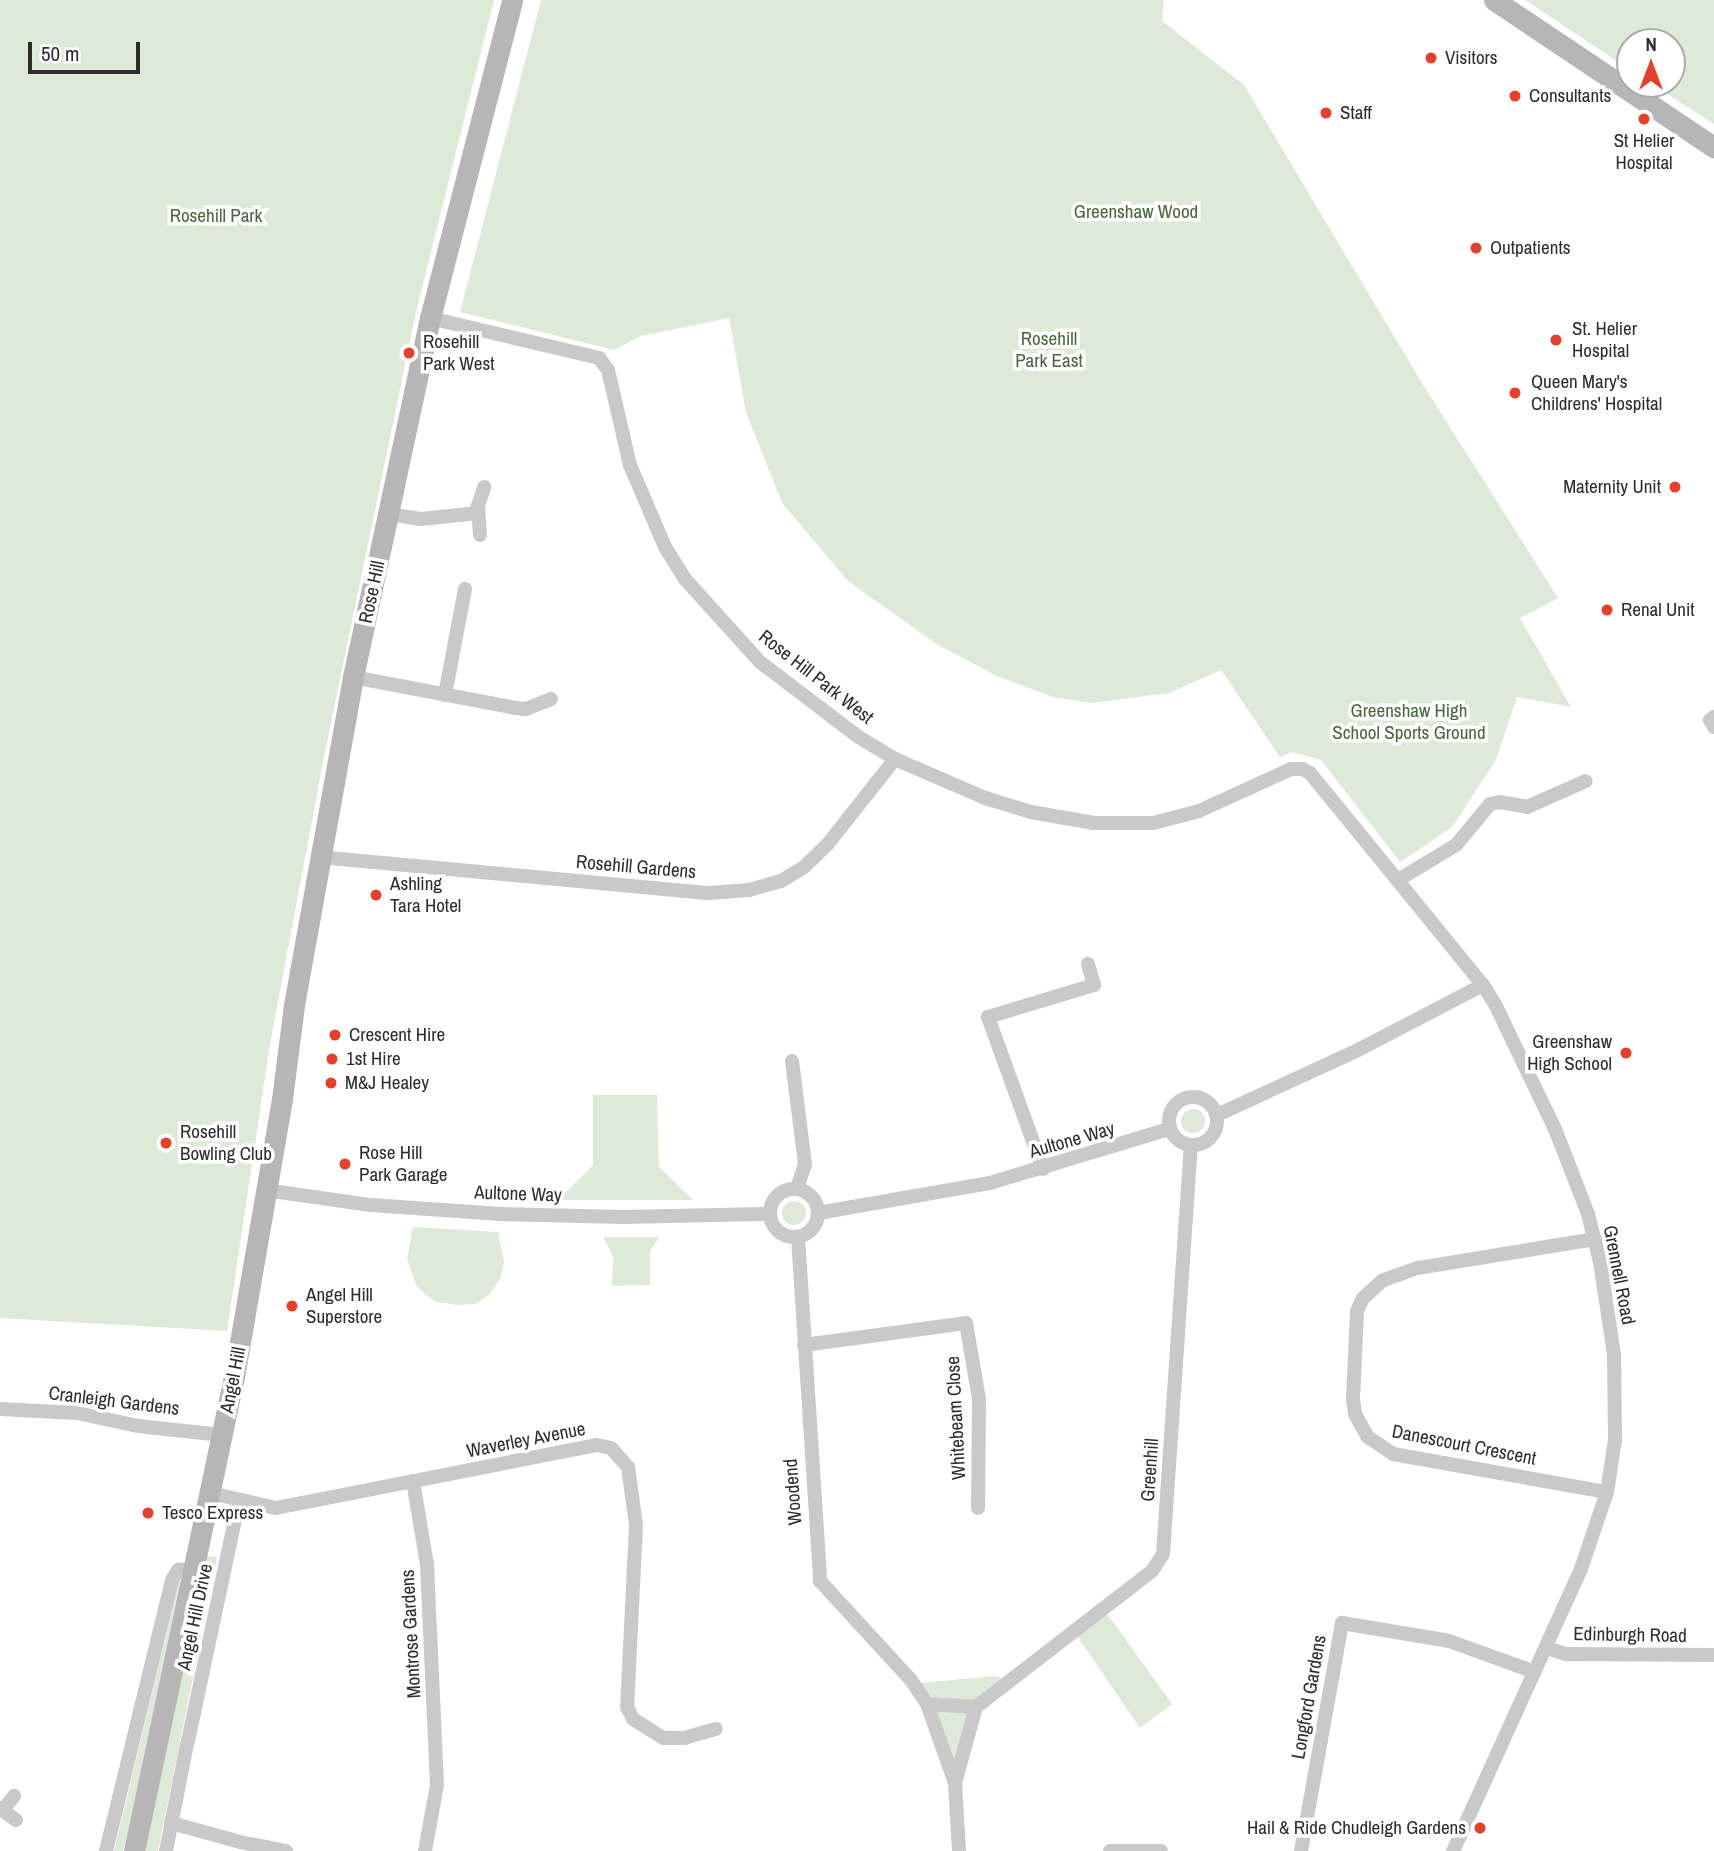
<!DOCTYPE html>
<html>
<head>
<meta charset="utf-8">
<style>
	body { margin:0 }
	#map { position:relative; width:1714px; height:1851px; overflow:hidden; background:#fff; font-family:"Archivo Narrow",sans-serif }
	div>[style] { position:absolute }
	[style*='--x'] { left:calc(var(--x)*1px); top:calc(var(--y)*1px); width:calc(var(--w)*1px); rotate:calc(var(--a)*1deg) }
	.green>* { inset:0; background:#deead8 }
	.round { border-radius:50% }
	.minor>* { height:14px; margin:-7px; padding:0 7px; transform-origin:7px; border-radius:7px; background:#c9c9c9 }
	.minor>.ring { margin:-7px; padding:0; box-sizing:content-box; background:none; border:14px solid #c9c9c9; border-radius:50% }
	.secondary>* { height:21px; margin:-10.5px; padding:0 10.5px; transform-origin:10.5px; border-radius:10.5px; background:#b6b6b6 }
	.dots>* { width:19px; height:19px; translate:-50% -50%; box-sizing:border-box; border:4px solid #fff; border-radius:50% }
	span { translate:-50% -50%; white-space:nowrap; text-align:center; line-height:1.15; -webkit-text-stroke:7px #fff; paint-order:stroke }
	.poi-label { font-size:19px; color:#2c2c2c }
	.left { translate:0 -50%; text-align:left }
	.right { translate:-100% -50%; text-align:right }
	.park-label { font-size:19px; color:#466739 }
	.street-label { font-size:19px; color:#2c2c2c }
	.north { position:absolute; left:1616px; top:28px; width:70px; height:70px; box-sizing:border-box; background:#fff; border:2px solid #ababab; border-radius:50%; rotate:0deg; font-size:19px; font-weight:700; line-height:28px; text-align:center; color:#2c2c2c }
	.north::after { content:''; display:block; margin:auto; width:24px; height:32px; background:#e6402a; clip-path:polygon(50% 0,100% 100%,50% 72%,0 100%) }
	.scale { position:absolute; left:28px; top:42px; width:112px; height:32px; box-sizing:border-box; border:4px solid #2c2c2c; border-top:0; padding-left:9px; font-size:21px; line-height:24px; white-space:nowrap; color:#2c2c2c; -webkit-text-stroke:5px #fff; paint-order:stroke }
</style>
</head>
<body>
<div id="map">
	<div class="green">
		<div style="clip-path:polygon(0 0,494px 0,416px 312px,325px 752px,270px 1044px,227px 1331px,0 1318px)"></div>
		<div style="clip-path:polygon(541px 0,1164px 0,1162px 21px,1244px 85px,1422px 383px,1558px 598px,1520px 618px,1571px 707px,1517px 697px,1496px 760px,1452px 827px,1400px 862px,1321px 760px,1292px 752px,1280px 757px,1221px 670px,1169px 693px,1091px 703px,1053px 697px,997px 676px,938px 645px,848px 581px,782px 503px,746px 412px,729px 318px,641px 336px,614px 350px,460px 312px)"></div>
		<div style="clip-path:polygon(1525px 0,1714px 0,1714px 124px,1652px 84px,1672px 84px,1672px 42px,1630px 42px,1630px 70px)"></div>
		<div style="clip-path:polygon(593px 1095px,657px 1095px,659px 1167px,693px 1200px,558px 1200px,593px 1165px)"></div>
		<div class="round" style="left:1181px;top:1109px;width:24px;height:24px"></div>
		<div class="round" style="left:782px;top:1201px;width:24px;height:24px"></div>
		<div style="clip-path:polygon(413px 1227px,498px 1232px,504px 1261px,501px 1277px,490px 1294px,476px 1304px,457px 1305px,436px 1302px,425px 1294px,416px 1285px,407px 1259px)"></div>
		<div style="clip-path:polygon(603px 1237px,659px 1237px,650px 1252px,650px 1285px,612px 1286px,613px 1256px)"></div>
		<div style="clip-path:polygon(213px 1556px,217px 1558px,158px 1851px,143px 1851px,207px 1557px)"></div>
		<div style="clip-path:polygon(179px 1581px,181px 1583px,127px 1836px,123px 1851px,114px 1851px)"></div>
		<div style="clip-path:polygon(1103px 1608px,1172px 1704px,1140px 1728px,1073px 1630px)"></div>
		<div style="clip-path:polygon(996px 1676px,1005px 1680px,974px 1704px,954px 1772px,918px 1683px)"></div>
	</div>
	<div class="minor">
		<div style="--x:430;--y:318;--w:174;--a:13.3"></div>
		<div style="--x:599;--y:358;--w:15;--a:53"></div>
		<div style="--x:608;--y:370;--w:98;--a:77"></div>
		<div style="--x:630;--y:465;--w:89;--a:66.9"></div>
		<div style="--x:665;--y:547;--w:38;--a:58"></div>
		<div style="--x:685;--y:579;--w:112;--a:47.9"></div>
		<div style="--x:760;--y:662;--w:122;--a:37.3"></div>
		<div style="--x:857;--y:736;--w:44;--a:31.2"></div>
		<div style="--x:895;--y:759;--w:98;--a:23.4"></div>
		<div style="--x:985;--y:798;--w:48;--a:16.9"></div>
		<div style="--x:1031;--y:812;--w:64;--a:9.9"></div>
		<div style="--x:1094;--y:823;--w:59;--a:0"></div>
		<div style="--x:1153;--y:823;--w:48;--a:-14.6"></div>
		<div style="--x:1199;--y:811;--w:101;--a:-24.5"></div>
		<div style="--x:1291;--y:769;--w:11;--a:0"></div>
		<div style="--x:1302;--y:769;--w:9;--a:27"></div>
		<div style="--x:1310;--y:773;--w:274;--a:50.8"></div>
		<div style="--x:1483;--y:985;--w:22;--a:58"></div>
		<div style="--x:1495;--y:1004;--w:139;--a:64.4"></div>
		<div style="--x:1555;--y:1129;--w:91;--a:68.8"></div>
		<div style="--x:1588;--y:1214;--w:49;--a:76"></div>
		<div style="--x:1600;--y:1262;--w:94;--a:81.4"></div>
		<div style="--x:1614;--y:1355;--w:85;--a:89.3"></div>
		<div style="--x:1615;--y:1440;--w:53;--a:98.7"></div>
		<div style="--x:1607;--y:1492;--w:81;--a:108.7"></div>
		<div style="--x:1581;--y:1569;--w:310;--a:114.4"></div>
		<div style="--x:389;--y:514;--w:32;--a:9"></div>
		<div style="--x:421;--y:519;--w:57;--a:-6"></div>
		<div style="--x:480;--y:535;--w:29;--a:-94"></div>
		<div style="--x:478;--y:506;--w:20;--a:-72"></div>
		<div style="--x:353;--y:677;--w:166;--a:10.8"></div>
		<div style="--x:516;--y:708;--w:10;--a:6"></div>
		<div style="--x:526;--y:709;--w:27;--a:-22"></div>
		<div style="--x:445;--y:695;--w:108;--a:-79.3"></div>
		<div style="--x:1714;--y:717;--w:5;--a:143"></div>
		<div style="--x:1710;--y:720;--w:8;--a:60"></div>
		<div style="--x:319;--y:857;--w:392;--a:5.3"></div>
		<div style="--x:709;--y:893;--w:40;--a:-4.3"></div>
		<div style="--x:749;--y:890;--w:33;--a:-16"></div>
		<div style="--x:781;--y:881;--w:27;--a:-31"></div>
		<div style="--x:804;--y:867;--w:32;--a:-44"></div>
		<div style="--x:827;--y:845;--w:110;--a:-51.7"></div>
		<div style="--x:1398;--y:880;--w:68;--a:-31.1"></div>
		<div style="--x:1456;--y:845;--w:53;--a:-50.3"></div>
		<div style="--x:1490;--y:804;--w:10;--a:-11"></div>
		<div style="--x:1500;--y:802;--w:27;--a:10"></div>
		<div style="--x:1527;--y:807;--w:64;--a:-23.8"></div>
		<div style="--x:792;--y:1061;--w:104;--a:82.8"></div>
		<div style="--x:805;--y:1164;--w:25;--a:108"></div>
		<div class="ring" style="left:1169px;top:1097px;width:34px;height:34px"></div>
		<div style="--x:1217;--y:1115;--w:155;--a:-24.7"></div>
		<div style="--x:1358;--y:1050;--w:141;--a:-27.5"></div>
		<div style="--x:1043;--y:1169;--w:162;--a:-109.9"></div>
		<div style="--x:988;--y:1017;--w:111;--a:-16.8"></div>
		<div style="--x:1094;--y:985;--w:22;--a:-106"></div>
		<div class="ring" style="left:770px;top:1189px;width:34px;height:34px"></div>
		<div style="--x:265;--y:1190;--w:107;--a:8.1"></div>
		<div style="--x:371;--y:1205;--w:130;--a:4"></div>
		<div style="--x:501;--y:1214;--w:122;--a:1.4"></div>
		<div style="--x:623;--y:1217;--w:147;--a:-1.2"></div>
		<div style="--x:818;--y:1213;--w:175;--a:-9.9"></div>
		<div style="--x:990;--y:1183;--w:187;--a:-16.8"></div>
		<div style="--x:798;--y:1237;--w:345;--a:86.3"></div>
		<div style="--x:820;--y:1581;--w:134;--a:47.4"></div>
		<div style="--x:911;--y:1680;--w:29;--a:56"></div>
		<div style="--x:927;--y:1704;--w:84;--a:70.5"></div>
		<div style="--x:955;--y:1783;--w:68;--a:86.6"></div>
		<div style="--x:1595;--y:1239;--w:180;--a:170.7"></div>
		<div style="--x:1417;--y:1268;--w:37;--a:160"></div>
		<div style="--x:1382;--y:1281;--w:25;--a:138"></div>
		<div style="--x:1363;--y:1298;--w:14;--a:115"></div>
		<div style="--x:1357;--y:1311;--w:88;--a:92.6"></div>
		<div style="--x:1353;--y:1399;--w:15;--a:82"></div>
		<div style="--x:1355;--y:1414;--w:26;--a:61"></div>
		<div style="--x:1368;--y:1437;--w:30;--a:34"></div>
		<div style="--x:1393;--y:1454;--w:217;--a:10.1"></div>
		<div style="--x:804;--y:1345;--w:163;--a:-7.7"></div>
		<div style="--x:966;--y:1323;--w:77;--a:80.3"></div>
		<div style="--x:979;--y:1399;--w:109;--a:90.5"></div>
		<div style="--x:0;--y:1409;--w:77;--a:3"></div>
		<div style="--x:77;--y:1413;--w:62;--a:12"></div>
		<div style="--x:138;--y:1426;--w:84;--a:6.1"></div>
		<div style="--x:413;--y:1481;--w:85;--a:80.5"></div>
		<div style="--x:427;--y:1565;--w:220;--a:87.4"></div>
		<div style="--x:437;--y:1785;--w:67;--a:100.3"></div>
		<div style="--x:211;--y:1493;--w:67;--a:13"></div>
		<div style="--x:276;--y:1508;--w:326;--a:-11.1"></div>
		<div style="--x:596;--y:1445;--w:15;--a:11"></div>
		<div style="--x:611;--y:1448;--w:25;--a:48"></div>
		<div style="--x:628;--y:1467;--w:59;--a:82.1"></div>
		<div style="--x:636;--y:1525;--w:182;--a:92.8"></div>
		<div style="--x:627;--y:1707;--w:13;--a:63"></div>
		<div style="--x:633;--y:1719;--w:36;--a:32"></div>
		<div style="--x:664;--y:1738;--w:20;--a:0"></div>
		<div style="--x:684;--y:1738;--w:33;--a:-16"></div>
		<div style="--x:1547;--y:1648;--w:20;--a:18"></div>
		<div style="--x:1566;--y:1654;--w:148;--a:0.4"></div>
		<div style="--x:927;--y:1704;--w:49;--a:3.5"></div>
		<div style="--x:976;--y:1707;--w:222;--a:-37.7"></div>
		<div style="--x:1152;--y:1571;--w:20;--a:-57"></div>
		<div style="--x:1163;--y:1554;--w:410;--a:-86.1"></div>
		<div style="--x:188;--y:1741;--w:245;--a:-78"></div>
		<div style="--x:955;--y:1783;--w:79;--a:-74.6"></div>
		<div style="--x:0;--y:1808;--w:20;--a:37"></div>
		<div style="--x:3;--y:1810;--w:18;--a:-52"></div>
		<div style="--x:171;--y:1823;--w:72;--a:15.4"></div>
		<div style="--x:240;--y:1842;--w:47;--a:11.1"></div>
		<div style="--x:106;--y:1851;--w:279;--a:-76.3"></div>
		<div style="--x:172;--y:1580;--w:12;--a:-59"></div>
		<div style="--x:178;--y:1570;--w:18;--a:-3"></div>
		<div style="--x:166;--y:1851;--w:109;--a:-78.9"></div>
		<div style="--x:1110;--y:1851;--w:51;--a:0"></div>
		<div style="--x:1301;--y:1851;--w:232;--a:-79.8"></div>
		<div style="--x:1342;--y:1623;--w:109;--a:9.5"></div>
		<div style="--x:1449;--y:1641;--w:91;--a:19.8"></div>
	</div>
	<div class="secondary">
		<div style="--x:1494;--y:0;--w:265;--a:33.8"></div>
		<div style="--x:134;--y:1851;--w:484;--a:-78.1"></div>
		<div style="--x:234;--y:1377;--w:282;--a:-80.2"></div>
		<div style="--x:282;--y:1099;--w:95;--a:-82.7"></div>
		<div style="--x:294;--y:1005;--w:333;--a:-79.8"></div>
		<div style="--x:353;--y:677;--w:367;--a:-77.9"></div>
		<div style="--x:430;--y:318;--w:328;--a:-75.5"></div>
	</div>
	<div class="dots">
		<div style="left:1431px;top:58px;background:#e6402a"></div>
		<div style="left:1515px;top:96px;background:#e6402a"></div>
		<div style="left:1326px;top:113px;background:#e6402a"></div>
		<div style="left:1644px;top:119px;background:#e6402a"></div>
		<div style="left:1476px;top:248px;background:#e6402a"></div>
		<div style="left:1556px;top:340px;background:#e6402a"></div>
		<div style="left:409px;top:353px;background:#e6402a"></div>
		<div style="left:1515px;top:393px;background:#e6402a"></div>
		<div style="left:1675px;top:487px;background:#e6402a"></div>
		<div style="left:1607px;top:610px;background:#e6402a"></div>
		<div style="left:376px;top:895px;background:#e6402a"></div>
		<div style="left:335px;top:1035px;background:#e6402a"></div>
		<div style="left:1626px;top:1053px;background:#e6402a"></div>
		<div style="left:332px;top:1059px;background:#e6402a"></div>
		<div style="left:331px;top:1083px;background:#e6402a"></div>
		<div style="left:166px;top:1143px;background:#e6402a"></div>
		<div style="left:345px;top:1164px;background:#e6402a"></div>
		<div style="left:292px;top:1306px;background:#e6402a"></div>
		<div style="left:148px;top:1513px;background:#e6402a"></div>
		<div style="left:1480px;top:1828px;background:#e6402a"></div>
	</div>
	<div class="poi-label">
		<span class="left" style="left:1445px;top:58px">Visitors</span>
		<span class="left" style="left:1529px;top:96px">Consultants</span>
		<span class="left" style="left:1340px;top:113px">Staff</span>
		<span style="left:1644px;top:152px">St Helier<br>Hospital</span>
		<span class="left" style="left:1490px;top:248px">Outpatients</span>
		<span class="left" style="left:1572px;top:340px">St. Helier<br>Hospital</span>
		<span class="left" style="left:423px;top:353px">Rosehill<br>Park West</span>
		<span class="left" style="left:1531px;top:393px">Queen Mary's<br>Childrens' Hospital</span>
		<span class="right" style="left:1661px;top:487px">Maternity Unit</span>
		<span class="left" style="left:1621px;top:610px">Renal Unit</span>
		<span class="left" style="left:390px;top:895px">Ashling<br>Tara Hotel</span>
		<span class="left" style="left:349px;top:1035px">Crescent Hire</span>
		<span class="right" style="left:1612px;top:1053px">Greenshaw<br>High School</span>
		<span class="left" style="left:346px;top:1059px">1st Hire</span>
		<span class="left" style="left:345px;top:1083px">M&amp;J Healey</span>
		<span class="left" style="left:180px;top:1143px">Rosehill<br>Bowling Club</span>
		<span class="left" style="left:359px;top:1164px">Rose Hill<br>Park Garage</span>
		<span class="left" style="left:306px;top:1306px">Angel Hill<br>Superstore</span>
		<span class="left" style="left:162px;top:1513px">Tesco Express</span>
		<span class="right" style="left:1466px;top:1828px">Hail &amp; Ride Chudleigh Gardens</span>
	</div>
	<div class="park-label">
		<span style="left:1136px;top:212px">Greenshaw Wood</span>
		<span style="left:216px;top:216px">Rosehill Park</span>
		<span style="left:1049px;top:350px">Rosehill<br>Park East</span>
		<span style="left:1409px;top:722px">Greenshaw High<br>School Sports Ground</span>
	</div>
	<div class="street-label">
		<span style="left:372px;top:592px;rotate:-78deg">Rose Hill</span>
		<span style="left:816px;top:677px;rotate:38deg">Rose Hill Park West</span>
		<span style="left:636px;top:867px;rotate:5deg">Rosehill Gardens</span>
		<span style="left:1072px;top:1140px;rotate:-16deg">Aultone Way</span>
		<span style="left:518px;top:1194px;rotate:2deg">Aultone Way</span>
		<span style="left:1619px;top:1275px;rotate:79deg">Grennell Road</span>
		<span style="left:233px;top:1380px;rotate:-79deg">Angel Hill</span>
		<span style="left:114px;top:1401px;rotate:7deg">Cranleigh Gardens</span>
		<span style="left:956px;top:1418px;rotate:-93deg">Whitebeam Close</span>
		<span style="left:526px;top:1440px;rotate:-11deg">Waverley Avenue</span>
		<span style="left:1464px;top:1445px;rotate:11deg">Danescourt Crescent</span>
		<span style="left:1150px;top:1470px;rotate:-86deg">Greenhill</span>
		<span style="left:793px;top:1492px;rotate:-94deg">Woodend</span>
		<span style="left:195px;top:1617px;rotate:-78deg">Angel Hill Drive</span>
		<span style="left:411px;top:1634px;rotate:-93deg">Montrose Gardens</span>
		<span style="left:1630px;top:1635px;rotate:1deg">Edinburgh Road</span>
		<span style="left:1309px;top:1697px;rotate:-80deg">Longford Gardens</span>
	</div>
	<div class="north">N</div>
	<div class="scale">50 m</div>
</div>
</body>
</html>
